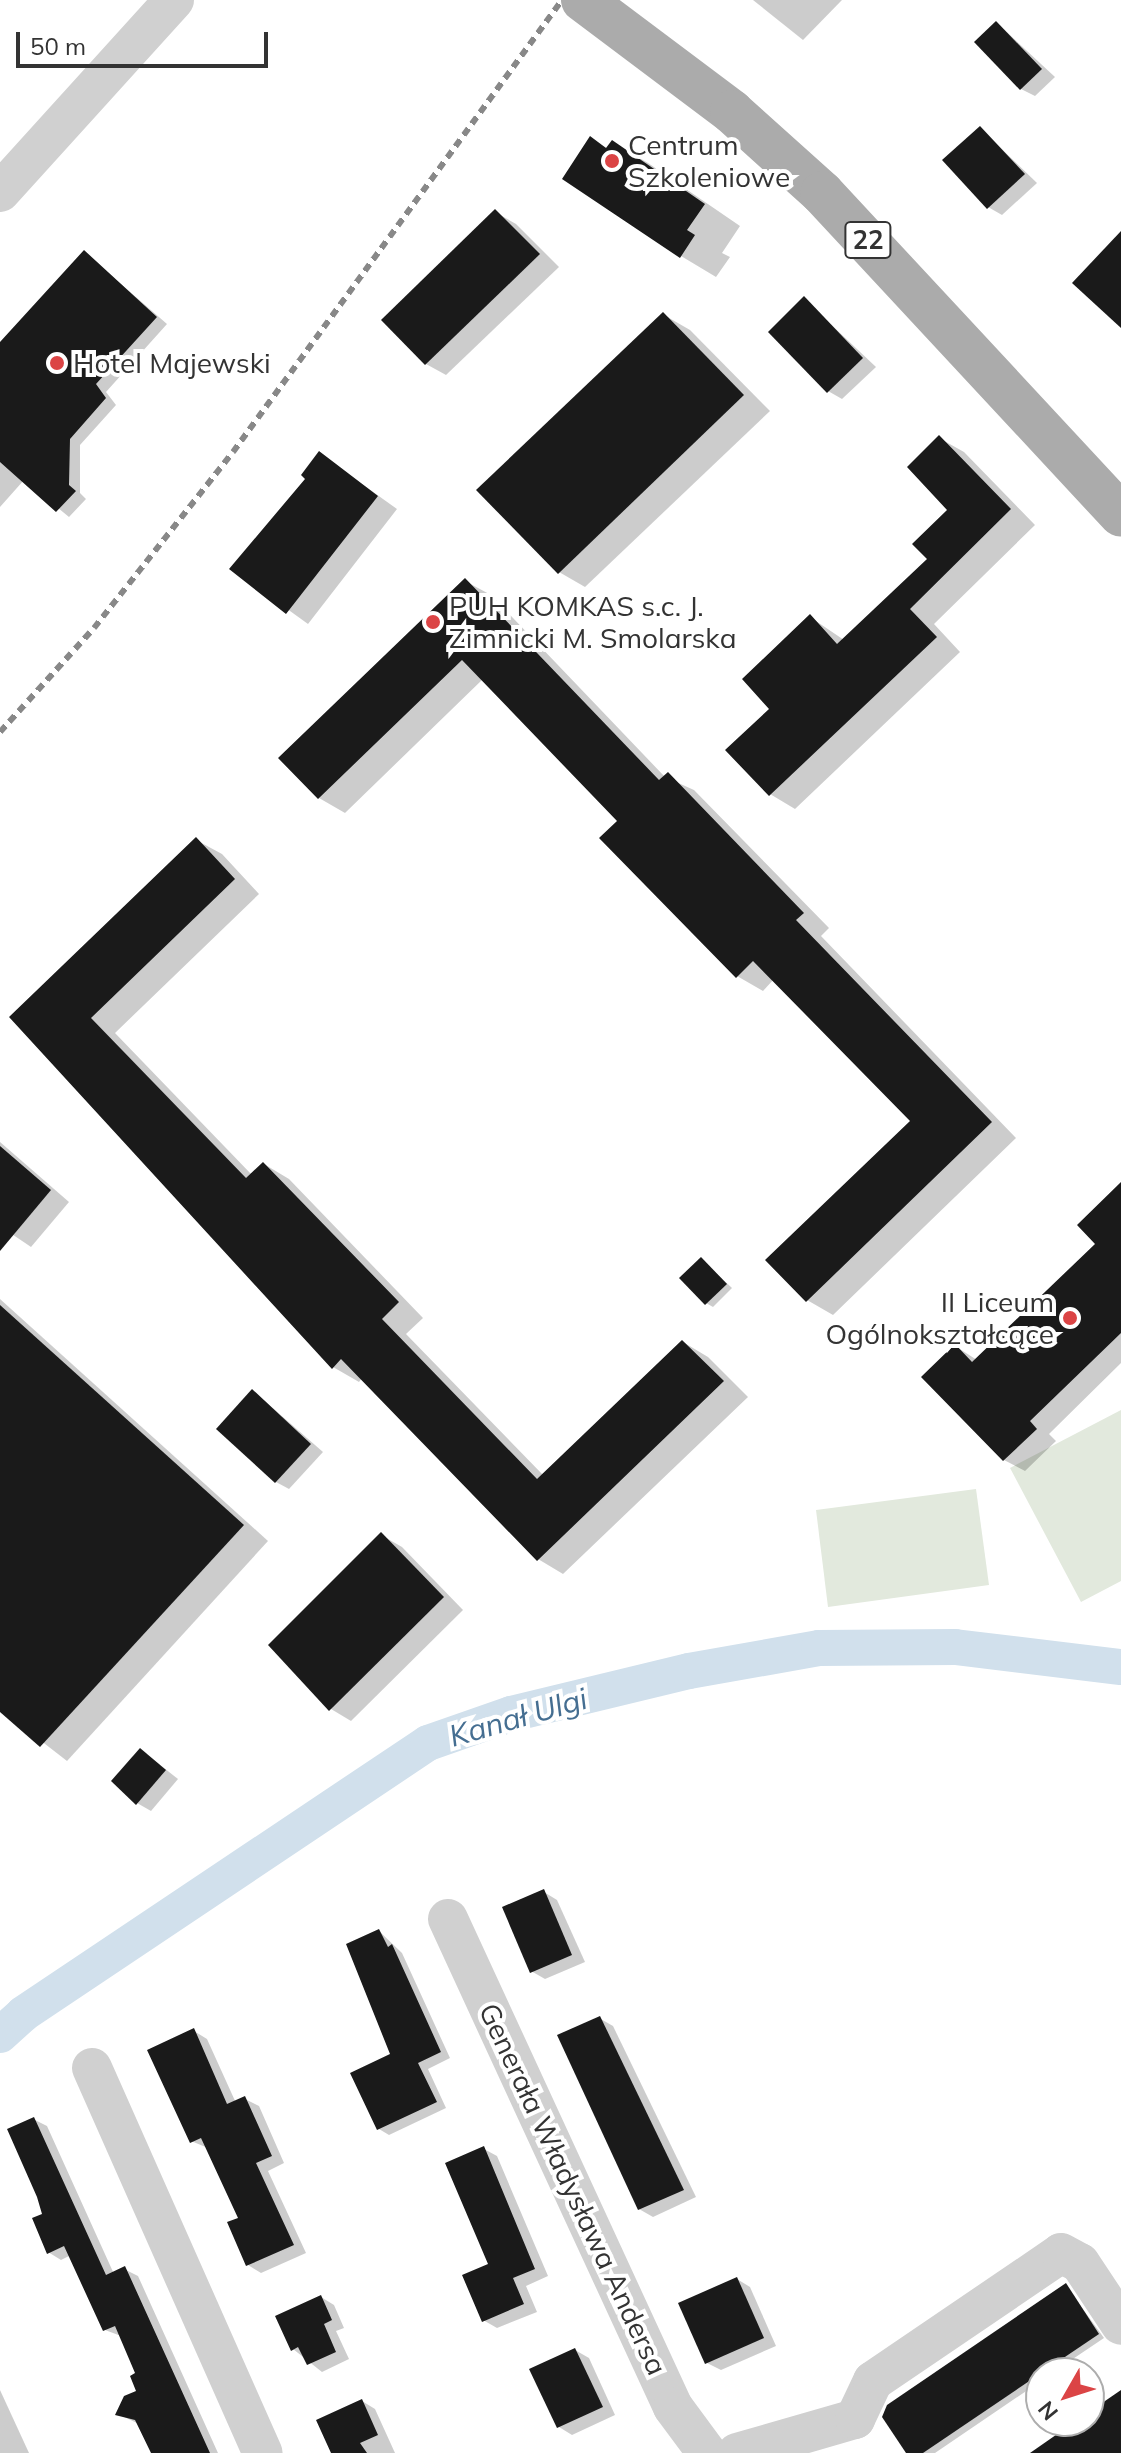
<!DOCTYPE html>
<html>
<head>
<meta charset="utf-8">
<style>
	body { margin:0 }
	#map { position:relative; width:1121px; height:2453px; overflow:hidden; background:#fff; font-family:Mulish,sans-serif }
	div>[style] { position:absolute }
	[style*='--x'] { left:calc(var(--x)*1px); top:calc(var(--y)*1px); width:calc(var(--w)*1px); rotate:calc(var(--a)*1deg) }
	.green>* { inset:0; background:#e2e9dd }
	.shadow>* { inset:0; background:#0003 }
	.canal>* { height:36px; margin:-18px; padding:0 18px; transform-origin:18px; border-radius:18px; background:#d1e0ec }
	.building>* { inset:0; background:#1a1a1a }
	.minor>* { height:40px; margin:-20px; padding:0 20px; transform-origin:20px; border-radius:20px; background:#d0d0d0 }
	.major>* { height:44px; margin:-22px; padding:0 22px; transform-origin:22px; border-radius:22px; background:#ababab }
	.rail>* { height:6px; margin-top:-3px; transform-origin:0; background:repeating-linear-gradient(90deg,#888 0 8px,transparent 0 14px) }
	.dots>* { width:22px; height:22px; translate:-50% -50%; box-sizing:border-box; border:4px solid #fff; border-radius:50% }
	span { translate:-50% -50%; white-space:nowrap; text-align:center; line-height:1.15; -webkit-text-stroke:8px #fff; paint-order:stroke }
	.shield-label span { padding:2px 6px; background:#fff; border:2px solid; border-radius:6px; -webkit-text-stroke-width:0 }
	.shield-label { font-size:26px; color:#333; font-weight:700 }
	.poi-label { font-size:28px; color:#333 }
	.left { translate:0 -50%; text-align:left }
	.right { translate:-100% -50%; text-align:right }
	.street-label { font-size:28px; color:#333 }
	.water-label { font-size:30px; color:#456e91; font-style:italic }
	.north { position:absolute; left:1025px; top:2357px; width:80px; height:80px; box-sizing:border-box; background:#fff; border:2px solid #adadad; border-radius:50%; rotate:231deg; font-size:22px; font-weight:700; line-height:32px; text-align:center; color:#333 }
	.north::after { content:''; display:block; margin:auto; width:28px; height:36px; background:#db4445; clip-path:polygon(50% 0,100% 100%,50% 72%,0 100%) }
	.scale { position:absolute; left:16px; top:32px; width:252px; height:36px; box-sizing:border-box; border:4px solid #333; border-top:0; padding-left:10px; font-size:24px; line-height:28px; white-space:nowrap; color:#333; -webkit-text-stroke:6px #fff; paint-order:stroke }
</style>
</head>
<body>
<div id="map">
	<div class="green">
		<div style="clip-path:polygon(1121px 1410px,1121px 1581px,1081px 1602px,1010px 1468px)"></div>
		<div style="clip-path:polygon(976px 1489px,989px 1585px,828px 1607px,816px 1510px)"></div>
	</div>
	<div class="shadow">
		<div style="clip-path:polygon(753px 0,842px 0,803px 40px)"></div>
		<div style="clip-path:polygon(997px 23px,1055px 77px,1035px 96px,1021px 89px)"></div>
		<div style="clip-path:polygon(980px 128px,1037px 183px,1002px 215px,988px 207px)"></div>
		<div style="clip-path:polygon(591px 139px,608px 149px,612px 142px,648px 163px,740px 226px,722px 253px,730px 257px,716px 277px,681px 256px)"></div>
		<div style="clip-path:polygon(495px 212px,516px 224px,559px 267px,446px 375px,426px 364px)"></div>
		<div style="clip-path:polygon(84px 252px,167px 324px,106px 392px,116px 405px,80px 445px,80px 493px,86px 499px,69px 517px,24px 480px,0 507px,0 345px)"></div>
		<div style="clip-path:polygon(804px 299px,876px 367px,842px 399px,828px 391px)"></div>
		<div style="clip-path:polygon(664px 315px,690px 330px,770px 411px,585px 587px,559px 572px)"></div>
		<div style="clip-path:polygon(939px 438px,964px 452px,1035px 525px,934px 624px,960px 652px,795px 809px,770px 794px,772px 709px,810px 617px,844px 640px,930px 559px,950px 510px)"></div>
		<div style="clip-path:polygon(320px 454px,397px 509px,308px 624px,232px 569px,308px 479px)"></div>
		<div style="clip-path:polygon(465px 581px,491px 595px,665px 777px,694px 790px,829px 928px,821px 936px,1016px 1138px,833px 1315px,807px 1300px,913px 1121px,774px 979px,763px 991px,737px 976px,619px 821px,483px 679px,345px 813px,319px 798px)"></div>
		<div style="clip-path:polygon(196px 840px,222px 854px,259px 894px,115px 1033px,252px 1175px,264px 1164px,289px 1179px,423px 1318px,406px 1334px,544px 1476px,683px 1342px,708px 1357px,748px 1397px,563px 1574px,538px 1559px,362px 1378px,359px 1382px,333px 1367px,12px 1017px)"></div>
		<div style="clip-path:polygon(0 1142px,69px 1202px,31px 1247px,0 1226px)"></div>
		<div style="clip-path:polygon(1121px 1201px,1121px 1363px,1049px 1434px,1056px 1441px,1025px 1471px,1004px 1460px,955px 1346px,977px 1360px,1098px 1244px)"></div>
		<div style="clip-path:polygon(701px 1259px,732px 1288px,713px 1307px,706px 1303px)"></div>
		<div style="clip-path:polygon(0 1299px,268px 1541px,67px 1761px,0 1709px)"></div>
		<div style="clip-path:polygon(253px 1391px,323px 1452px,289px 1489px,276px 1482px)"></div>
		<div style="clip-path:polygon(381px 1535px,402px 1547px,463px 1610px,351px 1721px,331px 1709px,270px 1645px)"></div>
		<div style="clip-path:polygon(141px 1750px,178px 1779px,151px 1811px,137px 1803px)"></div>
		<div style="clip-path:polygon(544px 1892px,557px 1900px,585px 1962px,545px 1979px,531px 1971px)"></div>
		<div style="clip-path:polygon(379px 1931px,402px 1953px,450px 2058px,428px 2069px,446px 2108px,389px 2135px,379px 2129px,393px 2055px)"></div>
		<div style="clip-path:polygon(599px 2018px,613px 2026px,696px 2197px,653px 2217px,639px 2209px)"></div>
		<div style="clip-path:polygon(194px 2031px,207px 2039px,236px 2103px,245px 2099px,259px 2106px,284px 2163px,268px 2171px,306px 2253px,261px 2273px,248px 2265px,240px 2218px,208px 2148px,191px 2141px)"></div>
		<div style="clip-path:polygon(33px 2119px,47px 2126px,114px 2274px,124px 2269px,138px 2276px,218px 2453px,153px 2453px,139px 2424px,118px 2414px,138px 2392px,138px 2374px,121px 2336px,105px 2330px,71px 2255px,61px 2260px,48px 2252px)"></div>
		<div style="clip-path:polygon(484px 2149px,497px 2156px,548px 2276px,526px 2286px,537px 2312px,497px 2328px,483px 2320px,491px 2265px)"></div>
		<div style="clip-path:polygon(737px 2279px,750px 2287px,776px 2346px,721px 2370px,707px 2363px)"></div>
		<div style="clip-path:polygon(1066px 2286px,1104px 2338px,1052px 2373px,1041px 2373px,1041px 2381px,935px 2453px,908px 2453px)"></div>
		<div style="clip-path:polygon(321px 2297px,334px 2305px,344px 2328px,336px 2331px,349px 2359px,322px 2372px,293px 2349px)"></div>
		<div style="clip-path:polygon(575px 2350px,589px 2358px,615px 2415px,572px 2435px,559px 2427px)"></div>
		<div style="clip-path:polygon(0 2390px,29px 2453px,0 2453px)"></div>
		<div style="clip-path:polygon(362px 2401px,375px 2409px,395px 2453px,333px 2453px)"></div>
	</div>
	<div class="canal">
		<div style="--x:0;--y:2035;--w:31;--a:-42"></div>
		<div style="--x:23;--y:2014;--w:487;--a:-33.8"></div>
		<div style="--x:428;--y:1743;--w:88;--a:-19.3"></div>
		<div style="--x:511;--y:1714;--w:183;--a:-13.6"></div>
		<div style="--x:689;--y:1671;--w:132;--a:-10"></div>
		<div style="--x:819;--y:1648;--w:136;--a:-0.4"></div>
		<div style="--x:955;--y:1647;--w:167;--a:6.9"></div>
	</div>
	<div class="building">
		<div style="clip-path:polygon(996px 21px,1042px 69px,1020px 90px,974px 42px)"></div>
		<div style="clip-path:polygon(980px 126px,1025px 174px,987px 209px,942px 160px)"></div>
		<div style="clip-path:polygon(590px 136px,606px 148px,612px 140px,705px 204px,687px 230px,695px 235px,680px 258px,562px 179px)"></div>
		<div style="clip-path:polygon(495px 209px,540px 254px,425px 365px,381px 320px)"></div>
		<div style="clip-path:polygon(1121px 231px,1121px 328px,1072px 283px)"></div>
		<div style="clip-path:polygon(84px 250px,157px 317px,96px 384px,106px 398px,70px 439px,69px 485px,76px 491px,56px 512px,0 462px,0 342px)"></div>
		<div style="clip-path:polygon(804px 296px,863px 358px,827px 393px,768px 332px)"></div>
		<div style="clip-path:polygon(663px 312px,744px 395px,558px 574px,476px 490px)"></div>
		<div style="clip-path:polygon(939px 435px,1011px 509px,910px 609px,937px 637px,769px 796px,725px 750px,769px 709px,742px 679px,810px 614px,837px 644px,927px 559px,912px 544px,947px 510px,907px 467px)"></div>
		<div style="clip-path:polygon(319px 451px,378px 496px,286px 614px,229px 569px,305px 479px,301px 475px)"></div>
		<div style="clip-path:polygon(465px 578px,659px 780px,668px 772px,804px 913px,796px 920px,992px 1122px,806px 1302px,765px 1260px,910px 1121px,753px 961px,736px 978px,599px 838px,617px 821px,462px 660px,318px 799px,278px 758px)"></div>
		<div style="clip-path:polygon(196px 837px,235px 879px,91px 1018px,246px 1178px,263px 1162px,399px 1302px,382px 1319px,537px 1479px,682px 1340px,724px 1381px,537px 1561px,341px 1359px,332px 1369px,9px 1017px)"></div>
		<div style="clip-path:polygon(0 1146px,51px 1190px,0 1251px)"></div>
		<div style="clip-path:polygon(1121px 1182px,1121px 1333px,1030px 1421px,1037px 1429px,1003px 1461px,921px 1377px,955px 1344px,972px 1362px,1095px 1244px,1077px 1225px)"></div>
		<div style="clip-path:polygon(701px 1257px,727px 1284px,705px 1305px,679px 1278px)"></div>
		<div style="clip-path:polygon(0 1305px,244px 1525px,40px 1747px,0 1712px)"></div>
		<div style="clip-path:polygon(252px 1389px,311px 1444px,275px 1483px,216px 1429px)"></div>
		<div style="clip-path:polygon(381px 1532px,444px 1597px,329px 1711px,268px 1645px)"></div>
		<div style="clip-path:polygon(140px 1748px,166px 1770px,136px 1805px,111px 1781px)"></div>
		<div style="clip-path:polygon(544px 1889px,572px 1955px,530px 1973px,502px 1907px)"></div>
		<div style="clip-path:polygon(379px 1929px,388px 1947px,392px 1944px,441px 2052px,418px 2063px,437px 2102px,377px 2130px,350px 2073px,390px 2054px,346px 1944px)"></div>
		<div style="clip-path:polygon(600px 2016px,684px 2190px,638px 2210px,557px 2035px)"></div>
		<div style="clip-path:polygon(194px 2028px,227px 2104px,245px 2096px,272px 2156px,256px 2163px,294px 2245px,246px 2266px,227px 2222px,238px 2218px,201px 2138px,190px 2143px,147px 2050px)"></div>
		<div style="clip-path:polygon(34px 2117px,106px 2275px,125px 2266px,210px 2453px,151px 2453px,135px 2420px,115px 2415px,124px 2396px,136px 2391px,130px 2376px,135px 2373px,115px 2326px,103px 2331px,64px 2246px,47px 2254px,32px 2218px,42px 2214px,37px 2197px,7px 2129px)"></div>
		<div style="clip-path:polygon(484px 2146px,535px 2269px,513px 2278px,524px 2304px,482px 2322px,462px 2275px,488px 2264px,445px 2163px)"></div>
		<div style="clip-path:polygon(737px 2277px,764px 2338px,705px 2364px,678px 2303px)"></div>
		<div style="clip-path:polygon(1066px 2283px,1099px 2334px,923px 2453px,906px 2453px,882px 2417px,887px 2405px)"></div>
		<div style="clip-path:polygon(321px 2295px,332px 2320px,324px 2324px,336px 2352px,307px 2365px,298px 2347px,291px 2351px,275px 2316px)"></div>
		<div style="clip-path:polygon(575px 2348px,603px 2407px,557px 2428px,529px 2369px)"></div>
		<div style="clip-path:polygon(1121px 2390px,1121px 2453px,1030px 2453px,1076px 2421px,1089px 2421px,1089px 2412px)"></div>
		<div style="clip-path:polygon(362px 2399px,378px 2435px,360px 2443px,367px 2453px,331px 2453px,316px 2420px)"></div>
	</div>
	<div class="minor">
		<div style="--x:0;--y:192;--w:259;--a:-47.8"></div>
		<div style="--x:448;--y:1919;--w:537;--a:65.25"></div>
		<div style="--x:673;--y:2407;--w:57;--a:53.5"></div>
		<div style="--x:92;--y:2068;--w:421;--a:66.1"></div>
		<div style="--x:737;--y:2453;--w:123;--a:-16.1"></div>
		<div style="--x:855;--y:2419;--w:42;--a:-64.7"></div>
		<div style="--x:873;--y:2381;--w:227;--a:-34.2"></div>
		<div style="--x:1061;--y:2253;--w:21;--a:28"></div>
		<div style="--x:1080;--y:2263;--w:74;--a:56.5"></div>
	</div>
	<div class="major">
		<div style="--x:583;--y:0;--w:186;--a:36.9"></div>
		<div style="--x:732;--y:112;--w:121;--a:42"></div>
		<div style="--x:822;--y:193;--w:439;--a:47.1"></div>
	</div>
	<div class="rail">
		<div style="--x:0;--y:732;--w:140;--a:-47.9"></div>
		<div style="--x:94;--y:628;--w:224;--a:-51.7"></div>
		<div style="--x:233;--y:452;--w:559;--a:-53.95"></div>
	</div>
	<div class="dots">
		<div style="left:612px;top:161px;background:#db4445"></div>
		<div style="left:57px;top:363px;background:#db4445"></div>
		<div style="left:433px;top:622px;background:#db4445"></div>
		<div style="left:1070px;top:1318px;background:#db4445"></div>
	</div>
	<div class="shield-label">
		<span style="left:868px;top:240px">22</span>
	</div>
	<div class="poi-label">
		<span class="left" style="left:628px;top:161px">Centrum<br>Szkoleniowe</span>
		<span class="left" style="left:73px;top:363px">Hotel Majewski</span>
		<span class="left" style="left:449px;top:622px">PUH KOMKAS s.c. J.<br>Zimnicki M. Smolarska</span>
		<span class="right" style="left:1054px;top:1318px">II Liceum<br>Ogólnokształcące</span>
	</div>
	<div class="street-label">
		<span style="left:573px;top:2189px;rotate:65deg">Generała Władysława Andersa</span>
	</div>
	<div class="water-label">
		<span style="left:518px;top:1717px;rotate:-16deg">Kanał Ulgi</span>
	</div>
	<div class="north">N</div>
	<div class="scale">50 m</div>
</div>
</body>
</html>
